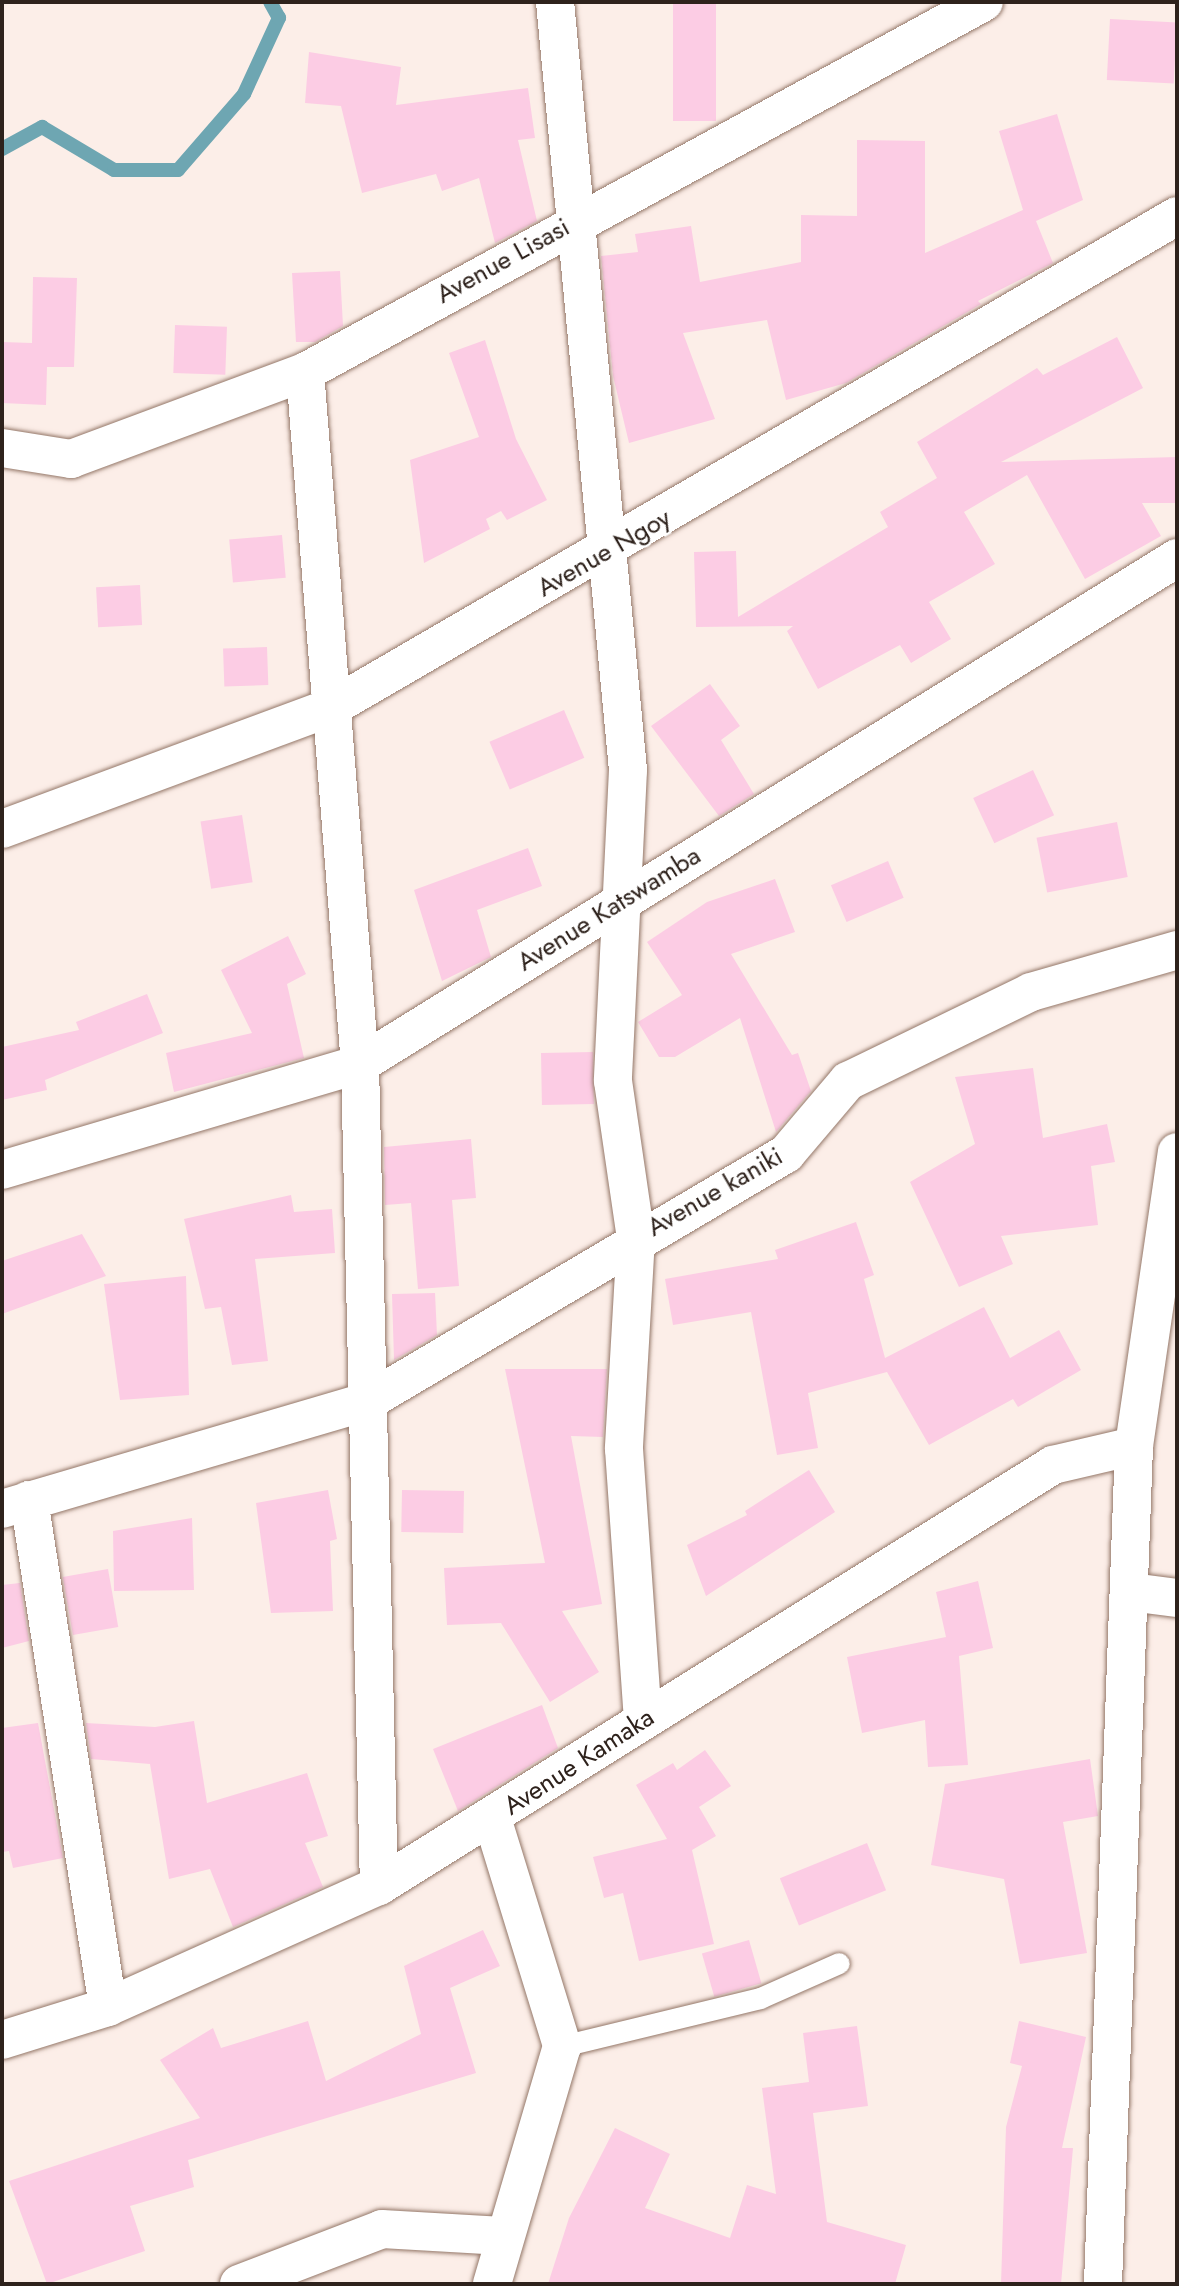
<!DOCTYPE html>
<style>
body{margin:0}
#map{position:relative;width:1179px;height:2286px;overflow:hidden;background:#fceee8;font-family:Jost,sans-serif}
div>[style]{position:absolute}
.stream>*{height:14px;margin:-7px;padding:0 7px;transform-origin:7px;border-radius:7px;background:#6ea6b2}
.building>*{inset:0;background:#fccce4;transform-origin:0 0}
.roads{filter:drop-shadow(0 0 2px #947768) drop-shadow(0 0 2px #947768)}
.lane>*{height:21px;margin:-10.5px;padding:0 10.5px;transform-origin:10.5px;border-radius:10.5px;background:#fff}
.street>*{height:38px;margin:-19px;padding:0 19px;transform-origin:19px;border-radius:19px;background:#fff}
span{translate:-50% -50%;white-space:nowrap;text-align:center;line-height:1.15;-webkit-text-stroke:5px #fff;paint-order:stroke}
.street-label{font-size:26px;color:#2e221c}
.frame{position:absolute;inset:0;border:4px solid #2e221c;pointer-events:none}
</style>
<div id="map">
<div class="stream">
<i style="left:2px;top:149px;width:46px;rotate:-28.8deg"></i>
<i style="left:42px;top:127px;width:84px;rotate:30.8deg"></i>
<i style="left:114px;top:170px;width:64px"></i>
<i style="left:178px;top:170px;width:101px;rotate:-49deg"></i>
<i style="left:244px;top:94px;width:84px;rotate:-65.3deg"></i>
<i style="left:279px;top:18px;width:18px;rotate:-119deg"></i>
</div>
<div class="building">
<i style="left:673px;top:2px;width:43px;height:119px"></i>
<i style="left:1110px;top:19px;width:67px;height:61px;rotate:3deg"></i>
<i style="clip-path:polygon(309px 52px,401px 67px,396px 105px,528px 88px,535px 138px,518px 140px,537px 221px,495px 243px,479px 178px,442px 191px,436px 174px,362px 193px,341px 106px,305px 103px)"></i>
<i style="clip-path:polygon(1057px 114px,1083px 200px,1036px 221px,1053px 263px,978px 301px,981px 304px,846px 383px,786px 400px,767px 320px,683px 333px,715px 419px,629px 443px,613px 376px,601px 256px,638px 252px,635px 234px,691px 226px,700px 282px,801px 262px,801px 215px,857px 216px,857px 140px,925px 141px,925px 253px,1023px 210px,999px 131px)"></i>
<i style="clip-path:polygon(340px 271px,343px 326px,315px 342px,296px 342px,292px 273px)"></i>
<i style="clip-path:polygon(33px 277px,77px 278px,74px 367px,47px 367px,46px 405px,2px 403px,2px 342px,32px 343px)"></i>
<i style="left:175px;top:325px;width:52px;height:48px;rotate:2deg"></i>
<i style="clip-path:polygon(1117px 337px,1143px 388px,1001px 462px,1177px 457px,1177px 503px,1142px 503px,1161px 536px,1085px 579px,1027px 475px,964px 512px,995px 564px,929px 602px,951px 639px,911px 663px,900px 645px,818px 689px,787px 631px,793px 626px,696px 627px,694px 552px,736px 551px,738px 617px,888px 527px,880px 512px,937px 478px,917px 442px,1037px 368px,1043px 375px)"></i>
<i style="clip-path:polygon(485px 340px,516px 439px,547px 500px,507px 520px,501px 511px,486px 519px,490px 529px,424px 563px,410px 460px,479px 437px,449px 353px)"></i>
<i style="left:282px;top:535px;width:43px;height:53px;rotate:85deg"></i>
<i style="left:140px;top:585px;width:40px;height:44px;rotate:87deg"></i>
<i style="left:267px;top:647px;width:38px;height:44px;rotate:88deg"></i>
<i style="clip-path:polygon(710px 684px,740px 726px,721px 740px,754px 794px,719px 816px,651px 726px)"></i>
<i style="left:564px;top:710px;width:52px;height:81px;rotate:67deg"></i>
<i style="left:1033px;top:770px;width:50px;height:66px;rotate:65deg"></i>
<i style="left:242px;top:815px;width:68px;height:42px;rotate:81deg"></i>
<i style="left:1117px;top:822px;width:56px;height:82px;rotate:79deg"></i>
<i style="clip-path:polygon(528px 848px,542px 886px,477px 910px,491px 957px,442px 981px,414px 890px)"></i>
<i style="left:888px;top:861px;width:40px;height:62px;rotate:67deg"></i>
<i style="clip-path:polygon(775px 879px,795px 932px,731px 954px,792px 1055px,798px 1053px,811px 1091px,776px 1132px,740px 1018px,675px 1057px,659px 1057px,638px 1022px,682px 995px,647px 942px,707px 902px)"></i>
<i style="clip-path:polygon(288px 936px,306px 974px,287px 984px,304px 1058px,174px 1092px,166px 1053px,252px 1033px,221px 970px)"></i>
<i style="clip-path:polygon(147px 994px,163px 1033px,45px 1080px,47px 1090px,2px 1100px,2px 1047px,79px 1030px,76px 1022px)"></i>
<i style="left:593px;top:1052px;width:52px;height:52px;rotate:89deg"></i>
<i style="clip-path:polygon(1033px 1068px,1043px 1138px,1107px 1124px,1115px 1162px,1091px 1166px,1098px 1225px,1001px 1236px,1013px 1264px,959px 1287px,910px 1182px,975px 1144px,955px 1077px)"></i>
<i style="clip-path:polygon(471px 1139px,476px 1198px,452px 1200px,459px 1286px,418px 1289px,411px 1203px,385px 1205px,384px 1147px)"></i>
<i style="clip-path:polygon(291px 1195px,294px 1212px,332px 1209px,335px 1253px,255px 1259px,268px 1361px,232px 1365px,221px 1307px,205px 1309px,184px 1219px)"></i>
<i style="clip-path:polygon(856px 1222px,874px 1275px,864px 1279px,885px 1358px,984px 1307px,1010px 1358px,1059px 1330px,1081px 1370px,1018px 1407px,1013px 1399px,929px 1445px,887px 1372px,808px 1393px,818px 1448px,777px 1455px,751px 1312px,673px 1325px,665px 1279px,778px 1259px,775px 1250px)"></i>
<i style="clip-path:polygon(82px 1234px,106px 1276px,2px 1314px,2px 1261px)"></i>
<i style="clip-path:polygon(186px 1276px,189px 1395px,120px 1400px,104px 1284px)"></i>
<i style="clip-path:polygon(435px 1293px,437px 1335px,394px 1360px,392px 1294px)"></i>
<i style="clip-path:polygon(505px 1369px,607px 1369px,603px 1437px,571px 1436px,602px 1604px,562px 1611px,599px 1672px,550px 1702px,501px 1623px,447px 1625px,444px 1568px,545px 1563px)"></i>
<i style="clip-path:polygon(809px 1470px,835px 1512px,706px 1596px,687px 1545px,747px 1515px,745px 1511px)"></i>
<i style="clip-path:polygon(328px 1490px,337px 1539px,330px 1541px,333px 1611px,271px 1613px,256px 1503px)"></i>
<i style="left:402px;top:1490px;width:62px;height:42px;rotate:1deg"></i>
<i style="clip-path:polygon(192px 1518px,194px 1590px,114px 1591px,113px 1531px)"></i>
<i style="left:108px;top:1569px;width:59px;height:46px;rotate:80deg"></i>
<i style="clip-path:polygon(978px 1581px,993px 1648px,959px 1656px,968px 1765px,928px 1767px,925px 1720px,862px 1733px,847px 1657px,946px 1637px,936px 1592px)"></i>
<i style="clip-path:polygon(20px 1583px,29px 1641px,2px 1648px,2px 1585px)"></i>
<i style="clip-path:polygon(542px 1705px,558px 1748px,458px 1811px,433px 1749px)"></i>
<i style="clip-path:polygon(194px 1721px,207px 1803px,307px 1773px,328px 1836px,305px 1843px,323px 1887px,233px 1927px,210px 1869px,169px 1879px,150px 1764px,91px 1759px,86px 1723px,155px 1727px)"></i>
<i style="clip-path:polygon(38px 1723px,63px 1858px,13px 1868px,9px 1851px,2px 1852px,2px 1728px)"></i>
<i style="clip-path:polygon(705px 1750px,731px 1786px,699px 1807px,716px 1836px,692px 1850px,714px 1944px,639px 1961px,623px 1893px,604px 1898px,593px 1857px,667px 1839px,636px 1785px,673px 1763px,677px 1770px)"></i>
<i style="clip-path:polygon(1090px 1759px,1098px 1816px,1063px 1822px,1087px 1953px,1020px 1964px,1004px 1879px,931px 1865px,945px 1784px)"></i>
<i style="left:867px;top:1843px;width:51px;height:94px;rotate:68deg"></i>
<i style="clip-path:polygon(483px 1930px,500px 1966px,450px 1988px,476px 2073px,188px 2160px,194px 2187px,130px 2206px,145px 2251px,47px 2284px,9px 2181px,200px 2118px,160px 2060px,213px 2028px,221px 2048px,308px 2021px,326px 2081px,421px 2034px,404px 1966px)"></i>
<i style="left:749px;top:1940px;width:45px;height:49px;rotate:74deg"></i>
<i style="clip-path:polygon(1019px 2021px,1086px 2037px,1062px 2148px,1073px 2148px,1061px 2284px,1001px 2284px,1006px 2127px,1022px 2066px,1010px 2063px)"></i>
<i style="clip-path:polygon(857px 2026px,868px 2106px,813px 2113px,827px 2222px,906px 2245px,895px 2284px,548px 2284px,569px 2218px,615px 2128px,670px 2154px,645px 2208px,730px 2238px,747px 2185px,776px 2194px,762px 2088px,809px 2082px,803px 2033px)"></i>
</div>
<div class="roads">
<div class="lane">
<i style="left:562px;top:2046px;width:204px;rotate:-13.6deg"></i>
<i style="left:760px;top:1998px;width:86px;rotate:-23.9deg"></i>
</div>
<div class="street">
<i style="left:555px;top:2px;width:771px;rotate:84.57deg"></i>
<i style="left:628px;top:770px;width:311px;rotate:92.8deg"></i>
<i style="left:613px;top:1081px;width:159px;rotate:81.7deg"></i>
<i style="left:636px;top:1238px;width:211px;rotate:93.3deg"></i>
<i style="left:624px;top:1449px;width:272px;rotate:86deg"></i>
<i style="left:305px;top:372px;width:694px;rotate:85.46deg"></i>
<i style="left:360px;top:1064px;width:822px;rotate:88.68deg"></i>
<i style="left:2px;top:448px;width:70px;rotate:9.1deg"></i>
<i style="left:71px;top:459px;width:250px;rotate:-20.4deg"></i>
<i style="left:305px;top:372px;width:773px;rotate:-28.59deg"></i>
<i style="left:2px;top:829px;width:352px;rotate:-20.3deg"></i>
<i style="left:332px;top:707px;width:977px;rotate:-30.16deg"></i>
<i style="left:2px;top:1170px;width:373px;rotate:-16.5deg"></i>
<i style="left:360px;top:1064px;width:961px;rotate:-31.77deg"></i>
<i style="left:29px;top:1500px;width:513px;rotate:81.14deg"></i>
<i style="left:2px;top:1509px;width:382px;rotate:-16.4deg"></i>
<i style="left:368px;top:1401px;width:486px;rotate:-30.6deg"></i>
<i style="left:786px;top:1154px;width:96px;rotate:-49.7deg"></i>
<i style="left:848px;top:1081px;width:203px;rotate:-25.9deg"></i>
<i style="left:1031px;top:992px;width:152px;rotate:-16deg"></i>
<i style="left:1131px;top:1592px;width:46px;rotate:7.4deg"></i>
<i style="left:492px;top:1818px;width:239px;rotate:72.9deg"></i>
<i style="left:562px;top:2046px;width:248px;rotate:106.4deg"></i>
<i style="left:2px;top:2040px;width:111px;rotate:-17.3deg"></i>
<i style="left:108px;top:2007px;width:297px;rotate:-24.1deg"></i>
<i style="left:379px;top:1886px;width:795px;rotate:-31.99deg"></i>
<i style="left:1053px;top:1465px;width:83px;rotate:-13.2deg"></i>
<i style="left:239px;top:2284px;width:153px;rotate:-21deg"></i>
<i style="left:382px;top:2229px;width:121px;rotate:3.3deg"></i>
<i style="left:1103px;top:2284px;width:839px;rotate:-87.88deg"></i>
<i style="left:1134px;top:1446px;width:297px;rotate:-81.7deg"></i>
</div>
</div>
<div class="street-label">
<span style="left:503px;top:261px;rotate:-29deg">Avenue Lisasi</span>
<span style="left:604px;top:553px;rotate:-30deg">Avenue Ngoy</span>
<span style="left:609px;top:909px;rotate:-32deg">Avenue Katswamba</span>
<span style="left:715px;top:1192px;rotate:-30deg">Avenue kaniki</span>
<span style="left:579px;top:1762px;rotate:-33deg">Avenue Kamaka</span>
</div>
<div class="frame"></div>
</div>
